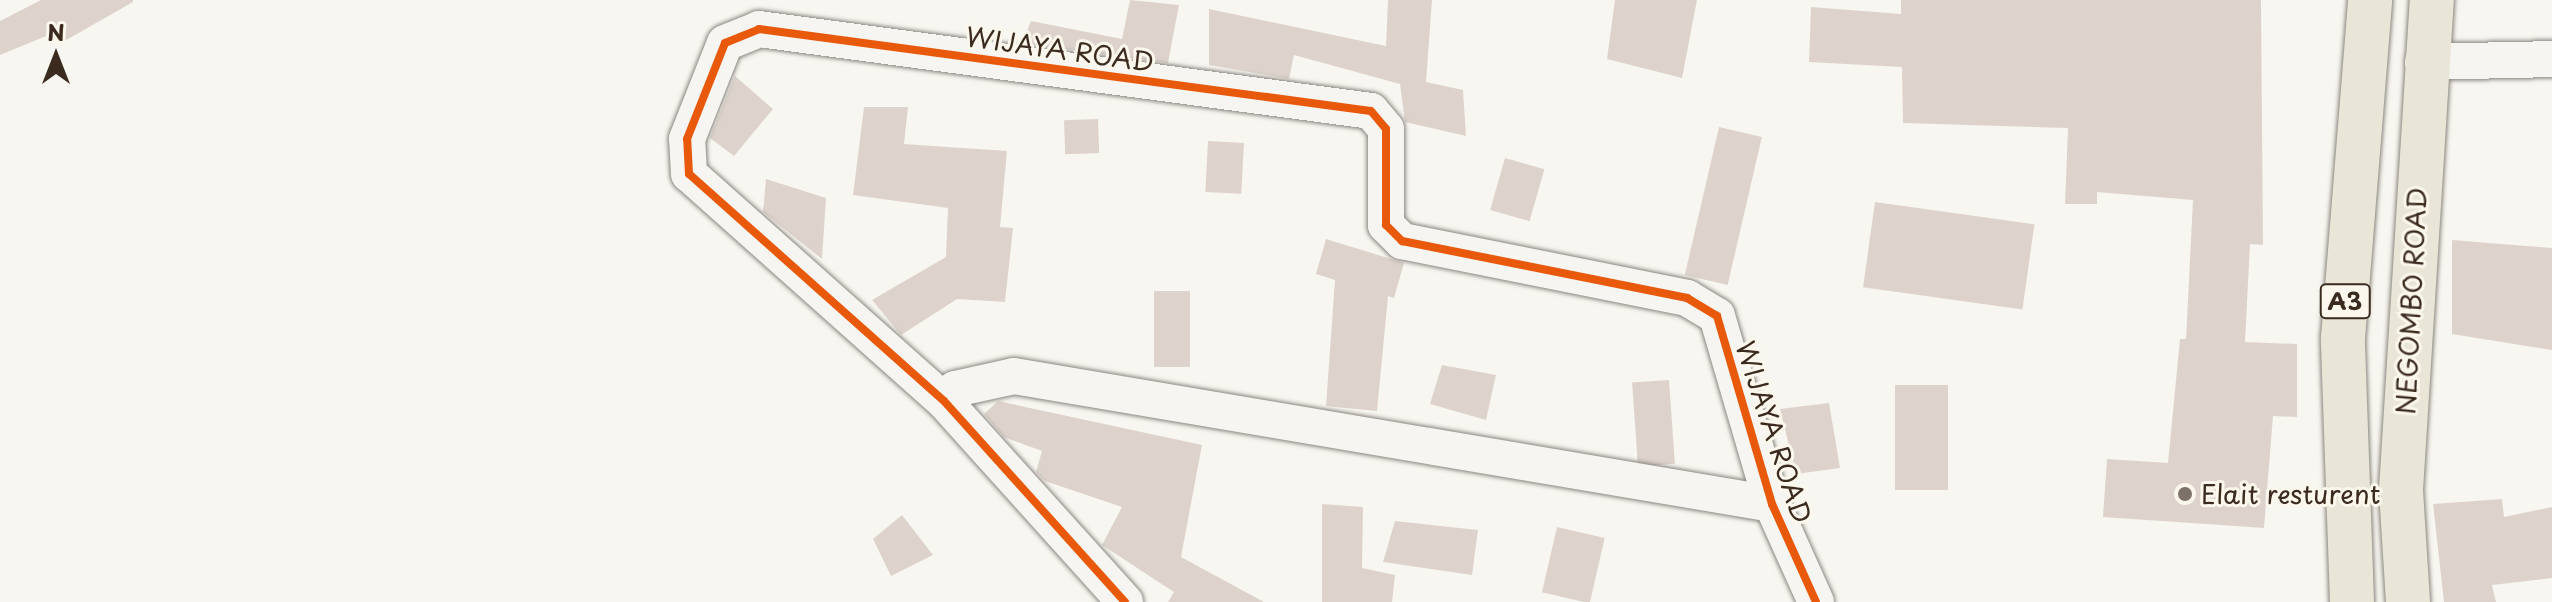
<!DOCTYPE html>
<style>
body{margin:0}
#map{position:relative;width:2552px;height:602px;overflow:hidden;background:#f8f6f0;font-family:"Playpen Sans",sans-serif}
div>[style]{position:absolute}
.building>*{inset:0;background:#ded3cc;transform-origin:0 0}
.roads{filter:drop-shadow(0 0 2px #8b8781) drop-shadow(0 0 2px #8b8781)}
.minor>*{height:36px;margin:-18px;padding:0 18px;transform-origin:18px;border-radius:18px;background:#f6f5f1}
.trunk>*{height:44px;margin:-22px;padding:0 22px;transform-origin:22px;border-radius:22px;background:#eae6d7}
.cycleway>*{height:8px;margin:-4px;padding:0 4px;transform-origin:4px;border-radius:4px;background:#e8590c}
.dots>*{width:22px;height:22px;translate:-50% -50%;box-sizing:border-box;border:4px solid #fbf7ec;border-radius:50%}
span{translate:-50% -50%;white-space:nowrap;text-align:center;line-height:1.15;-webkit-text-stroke:6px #fbf7ec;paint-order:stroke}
.shield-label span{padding:2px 6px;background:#fbf7ec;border:2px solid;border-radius:6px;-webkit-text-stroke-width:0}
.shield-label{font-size:24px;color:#3b2a1e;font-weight:700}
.street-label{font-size:26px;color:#3b2a1e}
.poi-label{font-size:26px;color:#3b2a1e}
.left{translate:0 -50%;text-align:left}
.north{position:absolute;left:16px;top:16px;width:80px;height:80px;-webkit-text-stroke:6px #fbf7ec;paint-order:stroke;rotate:0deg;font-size:22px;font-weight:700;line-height:32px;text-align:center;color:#3b2a1e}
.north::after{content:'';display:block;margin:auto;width:28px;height:36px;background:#3b2a1e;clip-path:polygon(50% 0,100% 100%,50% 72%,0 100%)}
</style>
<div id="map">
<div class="building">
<i style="clip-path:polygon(41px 0,133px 0,133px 2px,61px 43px,56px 32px,0 55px,0 21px)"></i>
<i style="clip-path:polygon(1130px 0,1179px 5px,1168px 63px,1022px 43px,1031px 21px,1122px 39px)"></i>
<i style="clip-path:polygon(1388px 0,1432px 0,1426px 82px,1463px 90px,1466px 136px,1405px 122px,1400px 84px,1294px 55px,1289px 79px,1209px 65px,1209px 9px,1386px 46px)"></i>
<i style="clip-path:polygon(1615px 0,1697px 0,1682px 78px,1607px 59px)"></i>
<i style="clip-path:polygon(1901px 0,2261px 0,2263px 245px,2250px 244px,2245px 342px,2297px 344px,2297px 417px,2273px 416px,2264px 528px,2103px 517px,2107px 459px,2168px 463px,2180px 339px,2186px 339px,2193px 200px,2097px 192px,2097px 204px,2065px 204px,2068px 128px,1903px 123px,1902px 67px,1809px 62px,1811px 7px,1901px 14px)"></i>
<i style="clip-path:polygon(735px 76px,773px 109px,734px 156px,710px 138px)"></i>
<i style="clip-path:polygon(864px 107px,908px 107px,904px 144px,1007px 151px,1000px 227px,1013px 228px,1005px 302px,957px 299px,901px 335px,872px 300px,946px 257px,948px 208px,853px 195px)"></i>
<i style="left:1098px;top:119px;width:34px;height:34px;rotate:88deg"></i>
<i style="left:1719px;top:127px;width:44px;height:152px;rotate:13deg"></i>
<i style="left:1208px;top:141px;width:36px;height:51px;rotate:3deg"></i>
<i style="left:1505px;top:158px;width:41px;height:54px;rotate:16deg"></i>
<i style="clip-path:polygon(766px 179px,826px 198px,822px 259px,763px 212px)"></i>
<i style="left:1875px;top:202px;width:161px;height:86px;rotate:8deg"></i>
<i style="clip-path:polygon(1326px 239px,1404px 263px,1394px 298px,1388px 296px,1377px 411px,1326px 406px,1335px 280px,1316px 274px)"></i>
<i style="clip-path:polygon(2452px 240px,2552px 248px,2552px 350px,2452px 334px)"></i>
<i style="left:1154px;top:291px;width:36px;height:76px"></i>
<i style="clip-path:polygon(1442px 365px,1496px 375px,1486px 420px,1430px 404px)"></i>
<i style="left:1669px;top:380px;width:84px;height:37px;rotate:86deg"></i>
<i style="left:1895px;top:385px;width:53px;height:105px"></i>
<i style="clip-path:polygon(998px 401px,1202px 445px,1181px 557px,1264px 602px,1168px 602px,1174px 592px,1102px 545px,1122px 507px,1045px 481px,1036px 472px,1042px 451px,1004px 437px,984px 414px)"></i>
<i style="clip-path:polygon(1829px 403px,1840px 468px,1796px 474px,1780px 409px)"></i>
<i style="clip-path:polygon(2502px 499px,2504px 517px,2552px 507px,2552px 578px,2492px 585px,2496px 602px,2444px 602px,2433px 504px)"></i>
<i style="clip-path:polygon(1322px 504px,1363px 507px,1362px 568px,1395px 575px,1392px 602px,1322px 602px)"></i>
<i style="clip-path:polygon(902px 515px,933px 555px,891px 576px,873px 539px)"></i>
<i style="clip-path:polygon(1395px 521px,1478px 530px,1472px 575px,1383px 562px)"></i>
<i style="left:1557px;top:527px;width:49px;height:67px;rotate:13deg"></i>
</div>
<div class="roads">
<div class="minor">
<i style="left:2423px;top:62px;width:129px;rotate:-1.3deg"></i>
<i style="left:944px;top:401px;width:16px;rotate:-47deg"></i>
<i style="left:955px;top:389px;width:60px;rotate:-12.4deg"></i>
<i style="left:1014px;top:376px;width:769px;rotate:9.58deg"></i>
<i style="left:1125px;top:602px;width:270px;rotate:-132deg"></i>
<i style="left:944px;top:401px;width:341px;rotate:-138.3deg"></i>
<i style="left:689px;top:174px;width:35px;rotate:-93deg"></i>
<i style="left:687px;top:139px;width:103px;rotate:-68.4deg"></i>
<i style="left:725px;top:43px;width:37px;rotate:-22deg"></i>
<i style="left:759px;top:29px;width:617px;rotate:7.63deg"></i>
<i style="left:1371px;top:111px;width:23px;rotate:50deg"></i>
<i style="left:1386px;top:129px;width:96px;rotate:90deg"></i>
<i style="left:1386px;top:225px;width:23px;rotate:45deg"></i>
<i style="left:1402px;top:241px;width:291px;rotate:11.3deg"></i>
<i style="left:1687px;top:298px;width:35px;rotate:31deg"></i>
<i style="left:1717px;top:316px;width:196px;rotate:73.7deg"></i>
<i style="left:1772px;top:504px;width:107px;rotate:65.8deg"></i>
</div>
<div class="trunk">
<i style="left:2352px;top:602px;width:264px;rotate:-92deg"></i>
<i style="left:2343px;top:338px;width:339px;rotate:-85.4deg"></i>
<i style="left:2408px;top:602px;width:112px;rotate:-93.6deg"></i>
<i style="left:2401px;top:490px;width:491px;rotate:-86.4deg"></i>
</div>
</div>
<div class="cycleway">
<i style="left:1125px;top:602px;width:270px;rotate:-132deg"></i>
<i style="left:944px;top:401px;width:341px;rotate:-138.3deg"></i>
<i style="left:689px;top:174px;width:35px;rotate:-93deg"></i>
<i style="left:687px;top:139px;width:103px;rotate:-68.4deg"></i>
<i style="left:725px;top:43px;width:37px;rotate:-22deg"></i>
<i style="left:759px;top:29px;width:617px;rotate:7.63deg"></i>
<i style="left:1371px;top:111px;width:23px;rotate:50deg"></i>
<i style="left:1386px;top:129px;width:96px;rotate:90deg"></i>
<i style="left:1386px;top:225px;width:23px;rotate:45deg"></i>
<i style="left:1402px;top:241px;width:291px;rotate:11.3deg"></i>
<i style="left:1687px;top:298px;width:35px;rotate:31deg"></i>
<i style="left:1717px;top:316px;width:196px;rotate:73.7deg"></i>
<i style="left:1772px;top:504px;width:107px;rotate:65.8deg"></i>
</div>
<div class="dots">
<i style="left:2185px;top:494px;background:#7d7168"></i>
</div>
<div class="shield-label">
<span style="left:2345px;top:301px">A3</span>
</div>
<div class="street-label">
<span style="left:1060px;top:49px;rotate:8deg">WIJAYA ROAD</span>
<span style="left:2411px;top:301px;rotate:-87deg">NEGOMBO ROAD</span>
<span style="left:1774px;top:432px;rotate:72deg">WIJAYA ROAD</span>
</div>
<div class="poi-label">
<span class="left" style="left:2201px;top:494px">Elait resturent</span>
</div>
<div class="north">N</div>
</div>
